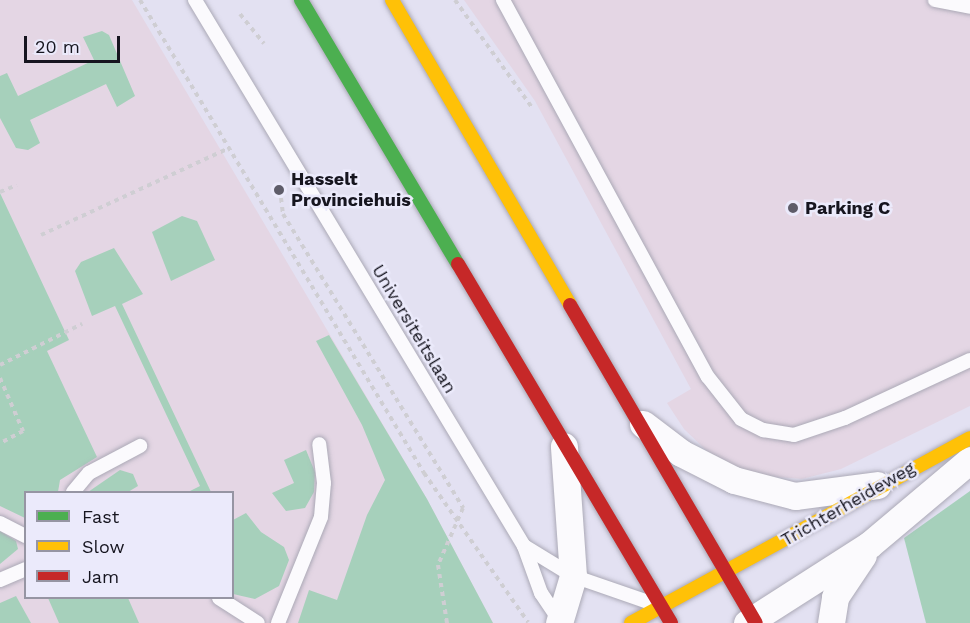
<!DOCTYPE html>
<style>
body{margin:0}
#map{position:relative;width:970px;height:623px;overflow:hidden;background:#e3e1f2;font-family:"Work Sans",sans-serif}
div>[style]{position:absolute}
.commercial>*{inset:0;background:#e4d6e4}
.green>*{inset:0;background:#a6d0bb}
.path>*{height:4px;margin-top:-2px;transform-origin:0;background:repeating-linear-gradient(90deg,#cfced3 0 4.5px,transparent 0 9px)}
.roads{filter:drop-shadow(0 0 2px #aba9b6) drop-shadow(0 0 2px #aba9b6)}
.lane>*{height:14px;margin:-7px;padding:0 7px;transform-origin:7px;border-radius:7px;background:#fbfafd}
.street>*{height:27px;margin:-13.5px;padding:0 13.5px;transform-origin:13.5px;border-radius:13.5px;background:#fbfafd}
.fast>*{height:14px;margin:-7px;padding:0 7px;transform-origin:7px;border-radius:7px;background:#4caf50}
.slow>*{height:14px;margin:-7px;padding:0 7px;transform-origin:7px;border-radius:7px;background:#ffc107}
.jam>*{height:14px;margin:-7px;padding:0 7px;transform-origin:7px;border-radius:7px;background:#c62828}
.dots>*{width:16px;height:16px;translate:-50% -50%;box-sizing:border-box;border:3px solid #ebeafb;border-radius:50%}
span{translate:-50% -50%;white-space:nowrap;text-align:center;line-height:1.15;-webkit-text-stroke:5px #ebeafb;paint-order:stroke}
.poi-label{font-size:18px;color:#16151f;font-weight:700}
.left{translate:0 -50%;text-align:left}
.street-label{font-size:18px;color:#16151f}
.legend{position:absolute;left:24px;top:491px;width:210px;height:108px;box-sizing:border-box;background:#ebeafb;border:2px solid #9695a3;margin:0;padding:8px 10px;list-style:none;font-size:18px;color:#16151f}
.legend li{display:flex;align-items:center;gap:12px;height:30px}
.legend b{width:30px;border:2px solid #9695a3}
.scale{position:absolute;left:24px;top:36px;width:96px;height:27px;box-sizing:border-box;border:3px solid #16151f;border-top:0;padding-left:8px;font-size:18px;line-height:21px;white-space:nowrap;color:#16151f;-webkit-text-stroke:4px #ebeafb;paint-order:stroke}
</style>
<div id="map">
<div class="commercial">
<i style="clip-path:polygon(evenodd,0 0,132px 0,427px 499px,493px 623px,0 623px,0 0,26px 492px,232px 492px,232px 598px,26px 598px,26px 492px)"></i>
<i style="clip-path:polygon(464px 0,970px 0,970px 406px,841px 469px,802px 479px,754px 475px,709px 453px,684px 429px,667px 403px,691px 389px,535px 101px)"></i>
</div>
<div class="green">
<i style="clip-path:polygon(102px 31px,109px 35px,135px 96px,117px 107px,106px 84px,30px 120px,40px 143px,28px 150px,16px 148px,0 118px,0 76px,7px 73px,18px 96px,94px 60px,83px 37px)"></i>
<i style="clip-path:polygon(0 193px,69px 340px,47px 351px,97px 457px,60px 480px,58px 492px,26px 492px,25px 518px,0 506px)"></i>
<i style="clip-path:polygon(182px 216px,197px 221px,215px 260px,171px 281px,152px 232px)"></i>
<i style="clip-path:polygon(114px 248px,143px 294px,122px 304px,211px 492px,188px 492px,200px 486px,115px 306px,92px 316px,75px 271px,81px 262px)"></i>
<i style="clip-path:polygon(329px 335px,427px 499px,493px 623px,298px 623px,309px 590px,337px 600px,367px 515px,385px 480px,362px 425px,316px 341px)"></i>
<i style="clip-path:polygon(306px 450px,315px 472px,314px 492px,305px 508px,286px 511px,272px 493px,294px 483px,284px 460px)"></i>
<i style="clip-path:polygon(120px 470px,133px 474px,138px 486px,128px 492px,88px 492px)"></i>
<i style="clip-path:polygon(970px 491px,970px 623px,926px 623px,904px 538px)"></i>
<i style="clip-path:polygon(246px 513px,261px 532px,284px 547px,289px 560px,279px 586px,255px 599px,233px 594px,233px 520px)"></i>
<i style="clip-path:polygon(0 531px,16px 541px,18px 549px,0 564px)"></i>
<i style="clip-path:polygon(16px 596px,31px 623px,0 623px,0 603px)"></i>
<i style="clip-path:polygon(48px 598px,128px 598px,139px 623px,59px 623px)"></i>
</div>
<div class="path">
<i style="left:140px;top:0;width:552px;rotate:59.02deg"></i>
<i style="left:424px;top:473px;width:182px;rotate:55.1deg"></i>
<i style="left:455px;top:0;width:134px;rotate:54.4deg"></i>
<i style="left:240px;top:14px;width:38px;rotate:51deg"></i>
<i style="left:0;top:192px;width:18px;rotate:-22deg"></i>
<i style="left:281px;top:198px;width:16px;rotate:83deg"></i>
<i style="left:283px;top:214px;width:345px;rotate:58.5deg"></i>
<i style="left:463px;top:508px;width:62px;rotate:113.7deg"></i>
<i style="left:438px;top:565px;width:59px;rotate:81.2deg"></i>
<i style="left:41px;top:235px;width:207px;rotate:-24.8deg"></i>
<i style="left:0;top:365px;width:92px;rotate:-26.6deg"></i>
<i style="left:0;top:378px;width:58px;rotate:66.5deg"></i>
<i style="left:23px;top:431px;width:26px;rotate:152deg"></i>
</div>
<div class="roads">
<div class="lane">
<i style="left:195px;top:0;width:637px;rotate:58.93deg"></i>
<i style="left:524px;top:546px;width:57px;rotate:31.5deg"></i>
<i style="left:573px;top:576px;width:86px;rotate:19.1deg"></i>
<i style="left:503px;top:0;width:429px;rotate:61.5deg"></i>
<i style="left:708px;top:377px;width:53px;rotate:51.8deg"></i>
<i style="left:741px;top:419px;width:25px;rotate:27deg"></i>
<i style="left:763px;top:430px;width:31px;rotate:9deg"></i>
<i style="left:794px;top:435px;width:54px;rotate:-18.4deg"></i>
<i style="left:845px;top:418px;width:138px;rotate:-24.9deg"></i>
<i style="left:935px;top:0;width:36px;rotate:11deg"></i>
<i style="left:73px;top:492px;width:25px;rotate:-50deg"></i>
<i style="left:89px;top:473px;width:58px;rotate:-27.9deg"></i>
<i style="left:0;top:523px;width:29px;rotate:27deg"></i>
<i style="left:524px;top:546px;width:50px;rotate:70.1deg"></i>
<i style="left:541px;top:593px;width:32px;rotate:56deg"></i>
<i style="left:0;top:580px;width:28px;rotate:-23deg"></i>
<i style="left:219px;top:598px;width:46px;rotate:32.7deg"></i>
<i style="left:278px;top:623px;width:114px;rotate:-67.9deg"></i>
<i style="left:321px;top:517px;width:34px;rotate:-85deg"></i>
<i style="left:324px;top:483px;width:39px;rotate:-97deg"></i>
</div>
<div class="street">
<i style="left:643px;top:424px;width:48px;rotate:37.3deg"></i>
<i style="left:681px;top:453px;width:59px;rotate:27deg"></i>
<i style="left:734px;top:480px;width:63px;rotate:14.7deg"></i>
<i style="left:795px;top:496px;width:83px;rotate:-7.6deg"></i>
<i style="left:559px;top:623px;width:49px;rotate:-73.4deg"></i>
<i style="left:573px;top:576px;width:130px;rotate:-94deg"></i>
<i style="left:747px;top:623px;width:145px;rotate:-32.6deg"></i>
<i style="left:869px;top:545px;width:132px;rotate:-40.1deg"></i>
<i style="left:831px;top:623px;width:26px;rotate:-81deg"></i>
<i style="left:835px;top:597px;width:50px;rotate:-56.3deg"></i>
</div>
<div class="fast">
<i style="left:301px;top:0;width:307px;rotate:59.3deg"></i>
</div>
<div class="slow">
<i style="left:392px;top:0;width:353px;rotate:59.7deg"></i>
<i style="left:631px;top:623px;width:386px;rotate:-28.6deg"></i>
</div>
<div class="jam">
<i style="left:458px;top:264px;width:417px;rotate:59.3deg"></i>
<i style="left:570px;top:305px;width:368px;rotate:59.7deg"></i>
</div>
</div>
<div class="dots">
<i style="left:279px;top:190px;background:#5e5c69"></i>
<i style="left:793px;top:208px;background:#5e5c69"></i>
</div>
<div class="poi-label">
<span class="left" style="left:291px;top:190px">Hasselt<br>Provinciehuis</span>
<span class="left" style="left:805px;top:208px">Parking C</span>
</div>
<div class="street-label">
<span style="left:414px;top:329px;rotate:59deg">Universiteitslaan</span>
<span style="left:848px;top:504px;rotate:-30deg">Trichterheideweg</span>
</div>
<ul class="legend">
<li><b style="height:8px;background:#4caf50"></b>Fast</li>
<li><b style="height:8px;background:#ffc107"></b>Slow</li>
<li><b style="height:8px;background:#c62828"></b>Jam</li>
</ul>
<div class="scale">20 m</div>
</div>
